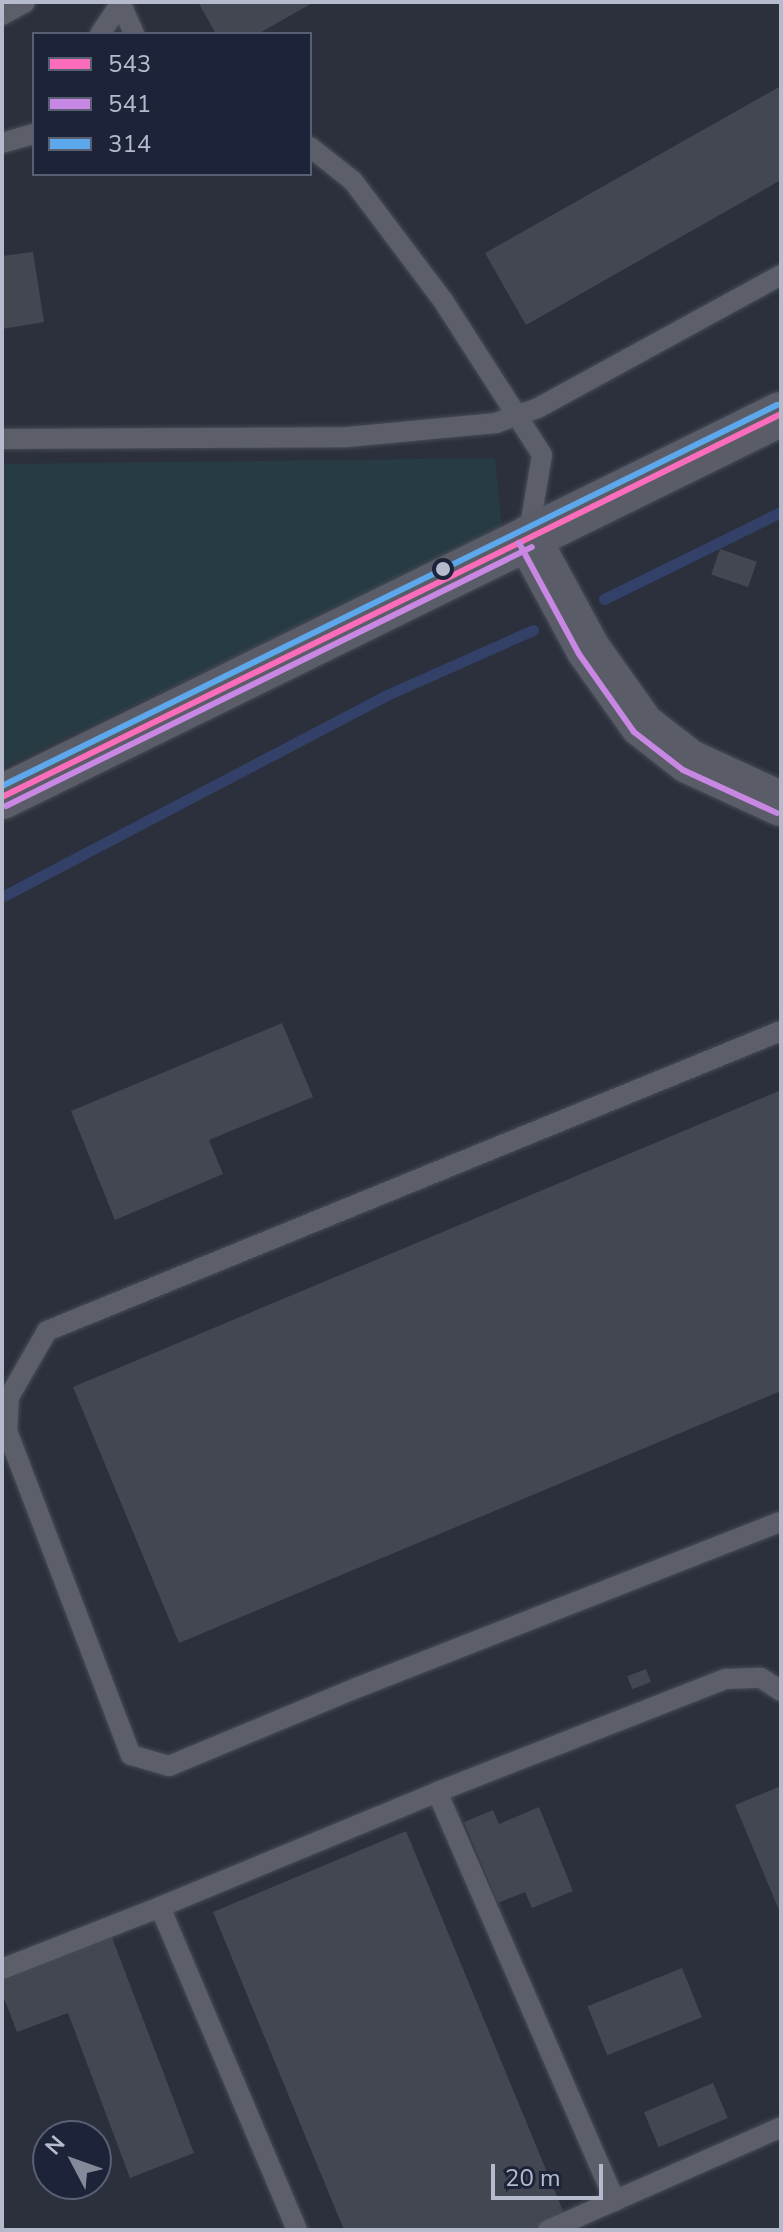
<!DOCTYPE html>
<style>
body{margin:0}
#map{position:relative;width:783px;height:2232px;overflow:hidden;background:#2b303c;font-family:"Nunito Sans",sans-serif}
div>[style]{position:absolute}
.green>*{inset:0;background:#273b44}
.stream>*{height:11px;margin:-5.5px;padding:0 5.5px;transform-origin:5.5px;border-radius:5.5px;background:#334067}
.building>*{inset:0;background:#434752;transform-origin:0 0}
.roads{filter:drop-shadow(0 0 2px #484b55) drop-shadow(0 0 2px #484b55)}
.lane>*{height:20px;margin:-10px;padding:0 10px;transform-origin:10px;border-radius:10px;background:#5c5f69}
.secondary>*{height:44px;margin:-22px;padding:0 22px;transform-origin:22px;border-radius:22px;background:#5a5d68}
.bus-1>*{height:6px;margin:-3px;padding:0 3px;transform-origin:3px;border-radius:3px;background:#fb6dba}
.bus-2>*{height:6px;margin:-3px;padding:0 3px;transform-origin:3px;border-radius:3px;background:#c787e3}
.bus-3>*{height:6px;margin:-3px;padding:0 3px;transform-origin:3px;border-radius:3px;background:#5da7ec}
.dots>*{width:22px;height:22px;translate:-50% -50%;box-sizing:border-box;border:4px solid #1d2439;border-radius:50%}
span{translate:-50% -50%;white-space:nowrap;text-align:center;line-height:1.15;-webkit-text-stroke:6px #1d2439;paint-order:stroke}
.frame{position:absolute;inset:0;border:4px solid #b5bbcd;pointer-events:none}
.legend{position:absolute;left:32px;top:32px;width:280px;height:144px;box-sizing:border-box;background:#1d2439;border:2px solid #5a6074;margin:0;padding:10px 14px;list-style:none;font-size:24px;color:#b5bbcd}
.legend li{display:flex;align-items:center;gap:16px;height:40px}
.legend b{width:40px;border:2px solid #5a6074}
.north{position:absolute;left:32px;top:2120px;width:80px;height:80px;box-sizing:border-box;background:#1d2439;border:2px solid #5a6074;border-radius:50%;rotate:311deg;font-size:22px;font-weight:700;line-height:32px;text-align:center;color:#b5bbcd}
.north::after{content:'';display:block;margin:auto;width:28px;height:36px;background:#858a9a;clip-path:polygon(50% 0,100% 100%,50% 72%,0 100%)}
.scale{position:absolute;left:491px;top:2164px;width:112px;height:36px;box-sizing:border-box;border:4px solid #b5bbcd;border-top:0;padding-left:10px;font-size:24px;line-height:28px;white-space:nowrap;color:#b5bbcd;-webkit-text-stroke:6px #1d2439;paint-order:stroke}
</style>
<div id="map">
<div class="green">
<i style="clip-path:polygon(495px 458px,502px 531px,2px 768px,2px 464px)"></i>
</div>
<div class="stream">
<i style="left:604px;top:599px;width:197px;rotate:-26.2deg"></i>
<i style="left:2px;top:897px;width:435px;rotate:-27.7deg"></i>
<i style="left:387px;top:695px;width:160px;rotate:-24deg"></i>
</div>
<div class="building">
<i style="clip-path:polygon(198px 2px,314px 2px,258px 34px,216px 34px)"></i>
<i style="clip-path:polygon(781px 86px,781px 180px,526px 325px,485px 253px)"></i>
<i style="clip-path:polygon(33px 252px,44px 322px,2px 329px,2px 256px)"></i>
<i style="left:720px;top:549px;width:39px;height:27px;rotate:19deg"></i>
<i style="clip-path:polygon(282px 1023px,313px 1097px,209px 1140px,223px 1174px,115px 1220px,71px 1111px)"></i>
<i style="clip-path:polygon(781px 1090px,781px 1391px,179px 1643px,73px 1387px)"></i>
<i style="left:646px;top:1669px;width:14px;height:20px;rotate:69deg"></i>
<i style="clip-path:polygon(781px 1786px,781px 1915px,735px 1805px)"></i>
<i style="clip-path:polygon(539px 1807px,573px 1891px,532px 1908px,525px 1892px,498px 1903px,464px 1822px,493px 1810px,499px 1824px)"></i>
<i style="clip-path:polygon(406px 1831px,566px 2218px,537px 2230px,344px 2230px,213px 1912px)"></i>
<i style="clip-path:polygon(111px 1935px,194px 2153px,130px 2178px,68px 2013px,17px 2032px,2px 1993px,2px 1977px)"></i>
<i style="left:682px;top:1968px;width:53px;height:102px;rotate:68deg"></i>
<i style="left:713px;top:2083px;width:38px;height:75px;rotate:67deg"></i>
</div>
<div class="roads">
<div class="lane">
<i style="left:120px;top:2px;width:35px;rotate:66deg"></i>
<i style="left:2px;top:15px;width:26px;rotate:-29deg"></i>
<i style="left:100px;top:34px;width:37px;rotate:-56deg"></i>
<i style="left:2px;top:143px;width:33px;rotate:-16deg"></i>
<i style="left:310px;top:147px;width:55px;rotate:38.3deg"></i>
<i style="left:353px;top:181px;width:148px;rotate:53deg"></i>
<i style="left:442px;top:299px;width:185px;rotate:57.3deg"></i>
<i style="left:542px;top:455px;width:84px;rotate:99.6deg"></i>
<i style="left:2px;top:439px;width:346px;rotate:-0.3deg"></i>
<i style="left:348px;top:437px;width:149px;rotate:-5.4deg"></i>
<i style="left:496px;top:423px;width:45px;rotate:-19.7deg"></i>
<i style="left:538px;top:408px;width:277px;rotate:-28.7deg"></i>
<i style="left:781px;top:1031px;width:793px;rotate:157.77deg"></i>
<i style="left:47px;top:1331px;width:76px;rotate:119.9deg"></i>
<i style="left:9px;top:1397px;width:34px;rotate:93deg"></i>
<i style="left:7px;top:1431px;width:347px;rotate:69.1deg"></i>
<i style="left:131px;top:1755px;width:40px;rotate:16deg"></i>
<i style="left:169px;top:1766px;width:206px;rotate:-22.6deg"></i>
<i style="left:359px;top:1687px;width:453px;rotate:-21.4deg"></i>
<i style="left:160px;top:1907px;width:300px;rotate:-22.5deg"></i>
<i style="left:2px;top:1969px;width:170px;rotate:-21.4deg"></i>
<i style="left:160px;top:1907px;width:351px;rotate:67deg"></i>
<i style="left:615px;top:2201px;width:446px;rotate:-113.5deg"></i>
<i style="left:437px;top:1792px;width:310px;rotate:-21.4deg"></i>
<i style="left:726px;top:1679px;width:35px;rotate:-2deg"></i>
<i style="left:761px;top:1678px;width:24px;rotate:33deg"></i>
<i style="left:548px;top:2230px;width:255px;rotate:-23.8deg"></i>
</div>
<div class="secondary">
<i style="left:528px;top:538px;width:126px;rotate:61.6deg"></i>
<i style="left:588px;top:649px;width:93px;rotate:54.6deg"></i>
<i style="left:642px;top:725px;width:58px;rotate:38deg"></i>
<i style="left:688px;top:761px;width:102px;rotate:24.8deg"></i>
<i style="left:2px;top:797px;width:868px;rotate:-26.18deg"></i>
</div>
</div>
<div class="bus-1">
<i style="left:2px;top:797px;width:868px;rotate:-26.18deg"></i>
</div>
<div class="bus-2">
<i style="left:519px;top:543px;width:126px;rotate:61.6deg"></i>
<i style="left:579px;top:654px;width:95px;rotate:54.8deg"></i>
<i style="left:634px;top:732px;width:62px;rotate:37.8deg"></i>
<i style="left:683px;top:770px;width:103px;rotate:24.6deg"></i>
<i style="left:6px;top:806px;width:586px;rotate:-26.22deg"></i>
</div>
<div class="bus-3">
<i style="left:2px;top:786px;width:864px;rotate:-26.18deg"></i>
</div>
<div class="dots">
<i style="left:443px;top:569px;background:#b5bbcd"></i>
</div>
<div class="frame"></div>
<ul class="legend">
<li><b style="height:10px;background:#fb6dba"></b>543</li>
<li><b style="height:10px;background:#c787e3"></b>541</li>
<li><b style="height:10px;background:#5da7ec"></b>314</li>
</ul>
<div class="north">N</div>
<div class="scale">20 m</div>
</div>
